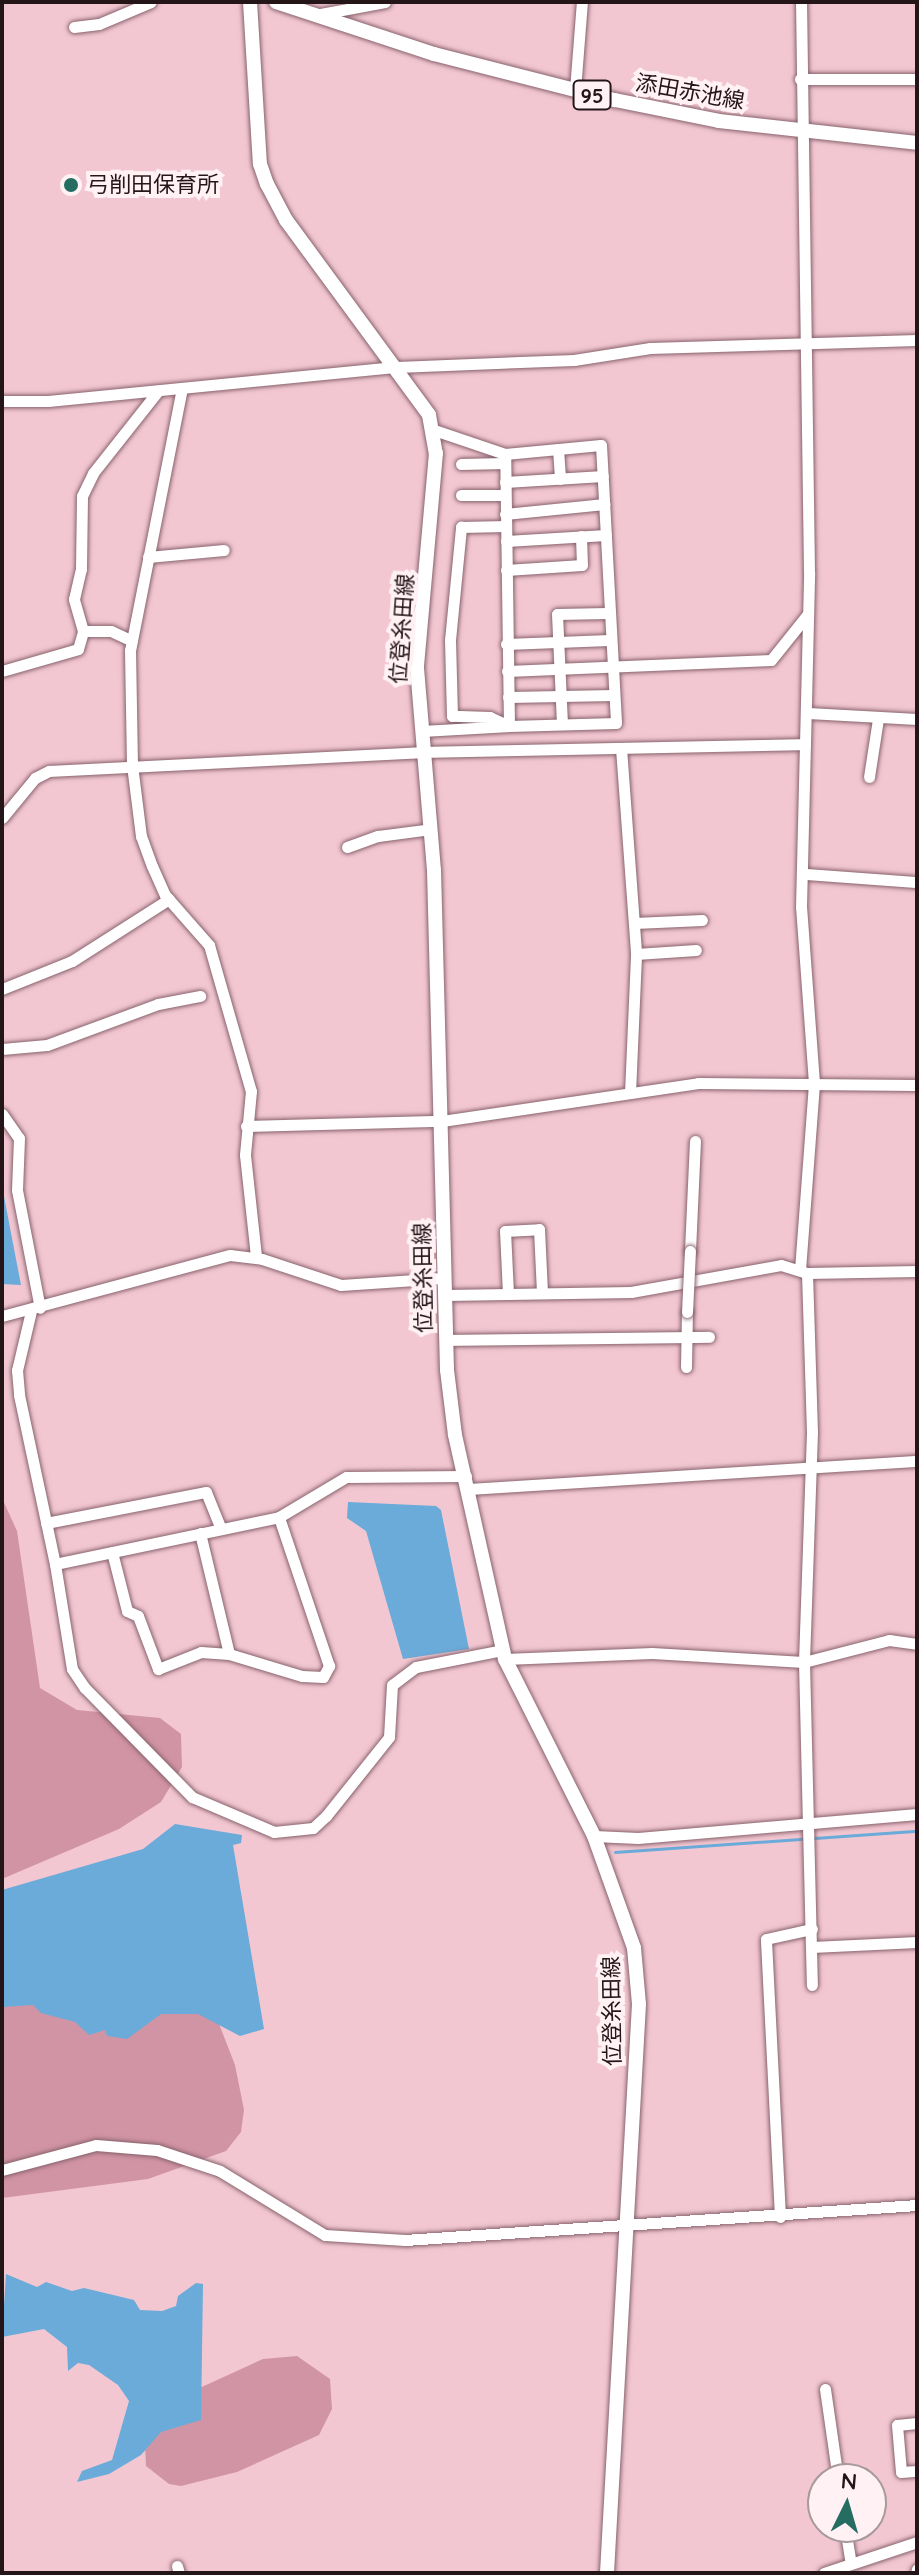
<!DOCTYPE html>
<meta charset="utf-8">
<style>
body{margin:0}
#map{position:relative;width:919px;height:2575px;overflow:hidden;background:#f2c7d2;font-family:Quicksand,"Noto Sans JP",sans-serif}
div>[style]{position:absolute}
.green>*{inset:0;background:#d194a5}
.water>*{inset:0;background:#6aabd9}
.stream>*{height:3px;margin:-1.5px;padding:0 1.5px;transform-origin:1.5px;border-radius:1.5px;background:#6aabd9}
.roads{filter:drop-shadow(0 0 2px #88636d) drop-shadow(0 0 2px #88636d)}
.minor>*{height:11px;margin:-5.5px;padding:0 5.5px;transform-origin:5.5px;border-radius:5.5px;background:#fff}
.major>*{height:14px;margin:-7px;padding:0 7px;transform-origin:7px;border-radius:7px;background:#fff}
.bridges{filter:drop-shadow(0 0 2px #88636d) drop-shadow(0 0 2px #88636d)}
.minor-bridge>*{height:11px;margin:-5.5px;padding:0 5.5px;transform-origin:5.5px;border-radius:5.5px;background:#fff}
.dots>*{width:22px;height:22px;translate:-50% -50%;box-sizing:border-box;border:4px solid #fff1f4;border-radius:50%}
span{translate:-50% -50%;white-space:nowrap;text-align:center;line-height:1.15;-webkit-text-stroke:8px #fff1f4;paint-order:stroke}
.shield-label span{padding:2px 6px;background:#fff1f4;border:2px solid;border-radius:6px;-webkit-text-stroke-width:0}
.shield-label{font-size:20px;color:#241519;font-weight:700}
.street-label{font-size:22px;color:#241519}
.poi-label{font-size:22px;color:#241519}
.left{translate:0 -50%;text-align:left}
.frame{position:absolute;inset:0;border:4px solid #241519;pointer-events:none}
.north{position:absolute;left:807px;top:2463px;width:80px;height:80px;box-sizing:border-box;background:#fff1f4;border:2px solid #a7999c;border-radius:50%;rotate:5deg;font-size:22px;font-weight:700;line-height:32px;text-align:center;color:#241519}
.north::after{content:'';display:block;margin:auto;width:28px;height:36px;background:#256c61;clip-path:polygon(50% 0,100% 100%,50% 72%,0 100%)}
</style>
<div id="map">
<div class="green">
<i style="clip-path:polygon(2px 1498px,17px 1531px,40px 1688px,77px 1710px,160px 1718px,181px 1734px,182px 1767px,161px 1802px,119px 1829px,2px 1879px)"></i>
<i style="clip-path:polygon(2px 1985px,216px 2016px,235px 2065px,244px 2110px,241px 2132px,226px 2151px,148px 2179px,2px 2198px)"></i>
<i style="clip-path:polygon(297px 2356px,330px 2379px,332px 2409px,319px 2435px,237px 2472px,181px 2486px,169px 2484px,146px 2466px,145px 2445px,171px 2401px,263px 2359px)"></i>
</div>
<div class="water">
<i style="clip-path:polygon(2px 1154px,2px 1186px,21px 1285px,2px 1284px)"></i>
<i style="clip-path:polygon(348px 1502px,436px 1506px,441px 1510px,469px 1649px,403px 1659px,366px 1531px,347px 1518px)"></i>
<i style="clip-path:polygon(175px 1824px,242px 1835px,241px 1843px,233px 1845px,264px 2029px,240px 2036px,198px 2014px,161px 2014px,127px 2039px,107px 2036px,105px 2030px,89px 2035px,75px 2022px,41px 2013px,33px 2005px,2px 2007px,2px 1890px,143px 1849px)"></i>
<i style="clip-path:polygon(6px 2274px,37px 2287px,46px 2282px,72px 2291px,84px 2288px,134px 2300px,140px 2310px,162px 2311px,176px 2306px,178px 2296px,196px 2283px,203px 2284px,201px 2420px,161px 2432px,141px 2455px,109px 2474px,77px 2482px,82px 2471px,112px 2460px,129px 2401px,118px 2385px,89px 2365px,78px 2363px,68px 2371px,67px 2347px,44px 2329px,2px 2337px)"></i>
</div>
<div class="stream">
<i style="left:615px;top:1852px;width:303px;rotate:-4deg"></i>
</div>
<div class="roads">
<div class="minor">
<i style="left:315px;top:15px;width:71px;rotate:-10.5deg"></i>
<i style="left:74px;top:27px;width:25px;rotate:-7deg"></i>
<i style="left:99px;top:24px;width:56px;rotate:-22.9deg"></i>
<i style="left:800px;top:79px;width:117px"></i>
<i style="left:575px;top:90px;width:88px;rotate:-85.5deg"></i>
<i style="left:182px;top:388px;width:267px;rotate:101.2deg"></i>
<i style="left:130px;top:650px;width:115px;rotate:89deg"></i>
<i style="left:132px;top:765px;width:72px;rotate:82.8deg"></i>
<i style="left:141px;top:836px;width:32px;rotate:70deg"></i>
<i style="left:152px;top:866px;width:32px;rotate:66deg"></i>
<i style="left:165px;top:895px;width:67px;rotate:48.7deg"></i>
<i style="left:209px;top:945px;width:152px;rotate:74deg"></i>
<i style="left:251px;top:1091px;width:64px;rotate:95.4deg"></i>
<i style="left:245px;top:1155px;width:103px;rotate:83.8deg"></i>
<i style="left:2px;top:401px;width:46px"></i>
<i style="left:48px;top:401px;width:351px;rotate:-5.6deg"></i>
<i style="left:397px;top:367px;width:177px;rotate:-2.3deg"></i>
<i style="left:574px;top:360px;width:77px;rotate:-9deg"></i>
<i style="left:650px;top:348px;width:267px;rotate:-1.7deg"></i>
<i style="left:558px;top:449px;width:30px;rotate:86deg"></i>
<i style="left:505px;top:454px;width:96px;rotate:-5.4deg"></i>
<i style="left:601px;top:445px;width:278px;rotate:86.9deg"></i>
<i style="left:616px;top:723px;width:107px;rotate:178.4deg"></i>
<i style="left:509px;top:726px;width:21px;rotate:-155deg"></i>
<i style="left:490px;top:717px;width:38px;rotate:-178deg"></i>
<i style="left:452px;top:716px;width:76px;rotate:-91.5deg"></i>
<i style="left:450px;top:640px;width:114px;rotate:-84.4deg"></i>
<i style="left:461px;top:527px;width:45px;rotate:-1.3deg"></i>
<i style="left:461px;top:464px;width:44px;rotate:-1.3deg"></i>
<i style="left:505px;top:482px;width:98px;rotate:-3.5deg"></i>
<i style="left:461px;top:495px;width:44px"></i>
<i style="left:505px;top:514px;width:100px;rotate:-5.7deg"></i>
<i style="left:506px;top:541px;width:100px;rotate:-3.4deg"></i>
<i style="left:148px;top:557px;width:76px;rotate:-5.3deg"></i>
<i style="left:506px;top:570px;width:76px;rotate:-3.8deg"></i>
<i style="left:582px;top:565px;width:29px;rotate:-92deg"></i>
<i style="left:83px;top:631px;width:28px"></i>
<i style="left:111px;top:631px;width:23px;rotate:25deg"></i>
<i style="left:506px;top:644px;width:103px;rotate:-2.2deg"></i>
<i style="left:2px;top:671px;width:79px;rotate:-16.1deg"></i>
<i style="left:78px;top:649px;width:19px;rotate:-74deg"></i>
<i style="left:83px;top:631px;width:33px;rotate:-106deg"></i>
<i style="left:74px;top:599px;width:31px;rotate:-77deg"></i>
<i style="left:81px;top:569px;width:73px;rotate:-89.2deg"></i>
<i style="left:82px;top:496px;width:25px;rotate:-64deg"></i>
<i style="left:93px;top:473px;width:105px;rotate:-51.6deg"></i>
<i style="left:507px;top:671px;width:264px;rotate:-2.4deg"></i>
<i style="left:771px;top:660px;width:58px;rotate:-51.3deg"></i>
<i style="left:508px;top:697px;width:106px;rotate:-1.1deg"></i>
<i style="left:808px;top:713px;width:109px;rotate:3.2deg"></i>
<i style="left:562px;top:724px;width:110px;rotate:-92.6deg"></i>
<i style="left:557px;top:614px;width:50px;rotate:-1.1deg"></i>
<i style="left:423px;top:731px;width:86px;rotate:-3.3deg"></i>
<i style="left:509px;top:726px;width:272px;rotate:-90.8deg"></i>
<i style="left:505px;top:454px;width:78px;rotate:-161.3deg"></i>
<i style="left:621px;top:748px;width:207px;rotate:85.8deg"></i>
<i style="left:869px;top:777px;width:59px;rotate:-81.2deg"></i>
<i style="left:2px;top:818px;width:52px;rotate:-50.5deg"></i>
<i style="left:35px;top:778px;width:16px;rotate:-27deg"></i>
<i style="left:49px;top:771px;width:376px;rotate:-2.9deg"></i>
<i style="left:425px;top:752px;width:380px;rotate:-1.2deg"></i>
<i style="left:347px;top:847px;width:33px;rotate:-20deg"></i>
<i style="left:378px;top:836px;width:53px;rotate:-7.5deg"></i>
<i style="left:805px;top:874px;width:112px;rotate:4.1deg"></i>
<i style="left:634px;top:923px;width:68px;rotate:-2.5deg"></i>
<i style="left:2px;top:989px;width:75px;rotate:-21.8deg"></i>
<i style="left:72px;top:961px;width:115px;rotate:-32.6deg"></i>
<i style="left:2px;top:1049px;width:45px;rotate:-5.1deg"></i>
<i style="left:47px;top:1045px;width:118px;rotate:-20.3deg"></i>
<i style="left:158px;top:1004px;width:43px;rotate:-10.8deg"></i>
<i style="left:630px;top:1093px;width:139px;rotate:-87.5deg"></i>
<i style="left:636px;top:954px;width:60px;rotate:-3.8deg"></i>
<i style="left:2px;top:1114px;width:29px;rotate:55deg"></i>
<i style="left:19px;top:1138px;width:52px;rotate:92.2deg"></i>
<i style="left:17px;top:1190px;width:120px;rotate:79deg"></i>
<i style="left:246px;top:1126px;width:196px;rotate:-1.5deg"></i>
<i style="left:442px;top:1121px;width:259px;rotate:-8.4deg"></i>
<i style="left:698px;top:1083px;width:219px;rotate:0.5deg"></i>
<i style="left:690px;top:1251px;width:110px;rotate:-87.4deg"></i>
<i style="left:800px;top:1270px;width:188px;rotate:-85.7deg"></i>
<i style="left:814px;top:1083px;width:176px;rotate:-94.2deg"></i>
<i style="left:801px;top:907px;width:335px;rotate:-88.6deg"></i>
<i style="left:809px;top:572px;width:570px;rotate:-90.8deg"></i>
<i style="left:807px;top:1273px;width:159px;rotate:88.2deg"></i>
<i style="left:812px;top:1432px;width:230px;rotate:92deg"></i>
<i style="left:804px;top:1662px;width:323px;rotate:88.6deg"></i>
<i style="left:508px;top:1294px;width:63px;rotate:-92.7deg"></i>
<i style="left:505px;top:1231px;width:34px;rotate:-3deg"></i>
<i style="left:539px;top:1229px;width:64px;rotate:87.3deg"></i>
<i style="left:446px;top:1295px;width:185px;rotate:-0.9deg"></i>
<i style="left:631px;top:1292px;width:152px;rotate:-10.2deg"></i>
<i style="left:781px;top:1265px;width:27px;rotate:17deg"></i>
<i style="left:807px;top:1273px;width:110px;rotate:-1deg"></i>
<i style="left:31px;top:1311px;width:61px;rotate:103.3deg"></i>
<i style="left:17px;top:1370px;width:25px;rotate:85deg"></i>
<i style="left:19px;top:1395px;width:173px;rotate:78deg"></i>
<i style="left:55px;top:1564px;width:229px;rotate:-11.8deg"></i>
<i style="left:279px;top:1517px;width:78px;rotate:-30.8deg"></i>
<i style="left:346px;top:1477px;width:120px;rotate:-0.5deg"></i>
<i style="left:2px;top:1316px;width:236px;rotate:-15deg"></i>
<i style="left:230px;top:1255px;width:32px;rotate:7deg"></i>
<i style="left:262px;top:1259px;width:83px;rotate:18.2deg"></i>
<i style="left:341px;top:1285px;width:104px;rotate:-3.9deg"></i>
<i style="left:446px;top:1340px;width:263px;rotate:-0.7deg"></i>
<i style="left:686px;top:1367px;width:55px;rotate:-89deg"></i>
<i style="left:470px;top:1489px;width:448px;rotate:-3.6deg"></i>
<i style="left:46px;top:1523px;width:163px;rotate:-11deg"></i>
<i style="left:206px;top:1492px;width:40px;rotate:68deg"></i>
<i style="left:200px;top:1533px;width:124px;rotate:76.5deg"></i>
<i style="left:229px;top:1654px;width:76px;rotate:16.8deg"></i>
<i style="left:302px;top:1676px;width:21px;rotate:3deg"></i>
<i style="left:323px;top:1677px;width:13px;rotate:-61deg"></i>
<i style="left:329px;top:1666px;width:157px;rotate:-108.6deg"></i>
<i style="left:112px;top:1552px;width:61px;rotate:75.7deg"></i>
<i style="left:127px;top:1611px;width:12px;rotate:24deg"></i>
<i style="left:138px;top:1616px;width:57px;rotate:69.3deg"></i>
<i style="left:158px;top:1669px;width:46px;rotate:-21.6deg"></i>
<i style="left:201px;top:1652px;width:28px;rotate:4deg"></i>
<i style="left:55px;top:1564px;width:106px;rotate:80.8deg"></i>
<i style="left:72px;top:1669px;width:23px;rotate:56deg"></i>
<i style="left:85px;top:1688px;width:153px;rotate:45.5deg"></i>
<i style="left:192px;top:1797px;width:89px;rotate:23.1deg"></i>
<i style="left:274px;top:1832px;width:39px;rotate:-6deg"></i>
<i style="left:313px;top:1828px;width:18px;rotate:-43deg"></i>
<i style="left:326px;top:1816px;width:101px;rotate:-51.4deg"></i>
<i style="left:389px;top:1737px;width:52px;rotate:-86.7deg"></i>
<i style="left:392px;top:1685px;width:30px;rotate:-37deg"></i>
<i style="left:416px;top:1667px;width:89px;rotate:-11.1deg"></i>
<i style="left:505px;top:1659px;width:147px;rotate:-2.3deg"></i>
<i style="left:652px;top:1653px;width:152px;rotate:3.4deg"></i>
<i style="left:804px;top:1662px;width:88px;rotate:-14.5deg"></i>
<i style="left:889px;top:1640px;width:28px;rotate:8deg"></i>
<i style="left:594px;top:1836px;width:44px;rotate:2.6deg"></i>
<i style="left:638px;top:1838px;width:280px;rotate:-4.9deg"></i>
<i style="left:812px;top:1947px;width:105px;rotate:-2.7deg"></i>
<i style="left:2px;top:2170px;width:97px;rotate:-14.9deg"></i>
<i style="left:96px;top:2145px;width:61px;rotate:4.7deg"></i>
<i style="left:157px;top:2150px;width:66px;rotate:18.4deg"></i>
<i style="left:220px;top:2171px;width:123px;rotate:31.4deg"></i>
<i style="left:325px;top:2235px;width:80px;rotate:3.6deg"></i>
<i style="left:405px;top:2240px;width:513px;rotate:-3.91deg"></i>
<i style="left:780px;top:2217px;width:278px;rotate:-92.9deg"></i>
<i style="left:766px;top:1939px;width:47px;rotate:-12.3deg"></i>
<i style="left:825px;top:2389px;width:91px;rotate:81.8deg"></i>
<i style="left:917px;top:2423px;width:20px;rotate:174deg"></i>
<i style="left:897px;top:2425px;width:47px;rotate:85.1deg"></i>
<i style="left:901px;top:2472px;width:16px;rotate:-4deg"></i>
<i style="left:845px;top:2527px;width:37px;rotate:81deg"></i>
<i style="left:177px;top:2566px;width:7px;rotate:74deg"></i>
<i style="left:824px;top:2573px;width:98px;rotate:-18.4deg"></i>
<i style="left:916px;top:2573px;width:4px;rotate:-76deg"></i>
</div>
<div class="major">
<i style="left:250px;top:2px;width:162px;rotate:86.5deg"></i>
<i style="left:260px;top:164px;width:21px;rotate:71deg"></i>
<i style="left:267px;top:184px;width:41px;rotate:62.2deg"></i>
<i style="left:286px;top:220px;width:242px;rotate:53.7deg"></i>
<i style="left:429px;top:415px;width:39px;rotate:80deg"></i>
<i style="left:436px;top:453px;width:216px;rotate:95.1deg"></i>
<i style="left:417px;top:668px;width:203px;rotate:85.2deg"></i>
<i style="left:434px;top:870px;width:500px;rotate:88.51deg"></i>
<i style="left:447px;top:1370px;width:65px;rotate:83deg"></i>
<i style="left:455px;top:1435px;width:230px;rotate:77.4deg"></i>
<i style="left:505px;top:1659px;width:198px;rotate:63.3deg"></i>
<i style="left:594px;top:1836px;width:119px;rotate:70.3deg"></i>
<i style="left:634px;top:1948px;width:56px;rotate:84.9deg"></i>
<i style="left:639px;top:2004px;width:570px;rotate:93.22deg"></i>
<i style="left:276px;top:2px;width:166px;rotate:18.2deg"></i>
<i style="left:434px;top:54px;width:187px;rotate:14.3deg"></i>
<i style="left:615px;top:100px;width:106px;rotate:11.4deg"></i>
<i style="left:719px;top:121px;width:199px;rotate:6.3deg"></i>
</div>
</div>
<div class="bridges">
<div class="minor-bridge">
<i style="left:687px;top:1312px;width:61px;rotate:-87.2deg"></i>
</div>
</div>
<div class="dots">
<i style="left:71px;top:185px;background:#256c61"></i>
</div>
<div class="shield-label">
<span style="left:592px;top:95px">95</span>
</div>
<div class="street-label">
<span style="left:690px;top:92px;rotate:10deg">添田赤池線</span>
<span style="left:402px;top:629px;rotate:-86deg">位登糸田線</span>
<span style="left:423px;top:1278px;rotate:-91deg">位登糸田線</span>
<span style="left:612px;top:2011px;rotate:-91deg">位登糸田線</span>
</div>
<div class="poi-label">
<span class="left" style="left:87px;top:185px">弓削田保育所</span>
</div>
<div class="frame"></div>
<div class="north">N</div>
</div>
